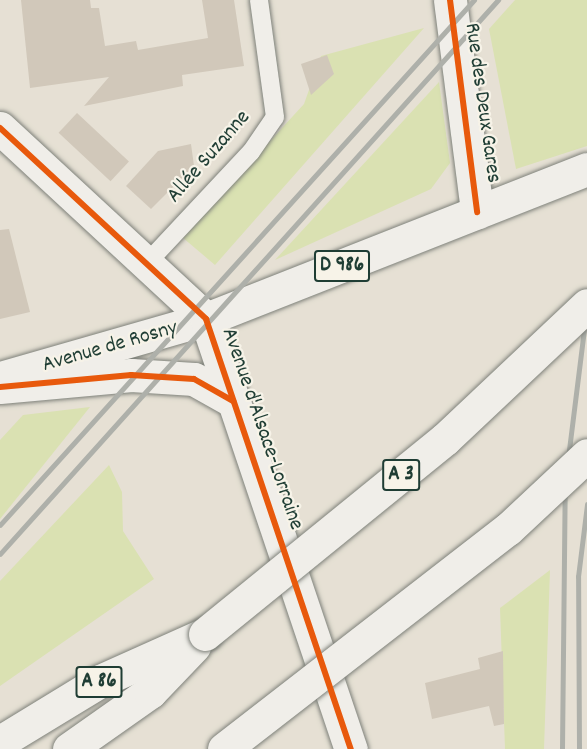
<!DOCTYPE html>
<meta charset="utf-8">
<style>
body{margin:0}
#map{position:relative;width:587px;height:749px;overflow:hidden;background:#e6e0d4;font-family:Dekko,sans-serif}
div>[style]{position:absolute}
.green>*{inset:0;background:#dae1b2}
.building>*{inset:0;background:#d1c8ba;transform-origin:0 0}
.roads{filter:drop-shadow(0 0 2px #7e817a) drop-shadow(0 0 2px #7e817a)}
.service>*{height:18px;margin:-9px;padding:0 9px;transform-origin:9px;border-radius:9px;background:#f0eee9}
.minor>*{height:33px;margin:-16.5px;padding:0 16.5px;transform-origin:16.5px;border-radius:16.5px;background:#f0eee9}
.tertiary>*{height:33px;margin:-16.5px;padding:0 16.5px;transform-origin:16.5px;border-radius:16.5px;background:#f0eee9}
.primary>*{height:33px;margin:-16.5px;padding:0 16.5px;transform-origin:16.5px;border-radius:16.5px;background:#f0eee9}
.motorway>*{height:33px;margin:-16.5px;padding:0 16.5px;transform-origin:16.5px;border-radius:16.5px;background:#f0eee9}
.rail>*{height:4.5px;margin:-2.25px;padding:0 2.25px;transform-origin:2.25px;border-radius:2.25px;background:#aeb0aa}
.bridges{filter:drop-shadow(0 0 2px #7e817a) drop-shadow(0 0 2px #7e817a)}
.motorway-bridge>*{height:33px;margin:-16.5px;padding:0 16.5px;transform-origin:16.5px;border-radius:16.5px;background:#f0eee9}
.cycleway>*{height:6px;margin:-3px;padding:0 3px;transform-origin:3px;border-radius:3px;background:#e8590c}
span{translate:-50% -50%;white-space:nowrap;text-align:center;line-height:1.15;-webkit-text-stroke:4.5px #f7f3e8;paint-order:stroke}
.shield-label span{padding:2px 4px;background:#f7f3e8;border:2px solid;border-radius:4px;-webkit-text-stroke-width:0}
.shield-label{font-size:21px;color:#1f3d34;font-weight:700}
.street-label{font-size:22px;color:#1f3d34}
</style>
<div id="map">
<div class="green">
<i style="clip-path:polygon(515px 0,587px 0,587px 146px,516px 169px,489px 29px)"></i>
<i style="clip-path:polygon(424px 28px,215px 265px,182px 237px,304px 104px,321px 56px)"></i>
<i style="clip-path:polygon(439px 82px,450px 163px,431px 189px,275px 260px)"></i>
<i style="clip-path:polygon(90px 407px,0 519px,0 440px,23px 415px)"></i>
<i style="clip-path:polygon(109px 465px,122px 492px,123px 531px,154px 579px,0 686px,0 581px)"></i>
<i style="clip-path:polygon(550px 570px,544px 749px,505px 749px,500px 608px)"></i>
</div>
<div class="building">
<i style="clip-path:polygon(21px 0,90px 0,91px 8px,99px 8px,105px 46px,136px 41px,138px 50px,208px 38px,202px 0,234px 0,244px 66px,182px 75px,183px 86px,84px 106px,109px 77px,30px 88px)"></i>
<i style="clip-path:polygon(327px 55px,334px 74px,311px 95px,301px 64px)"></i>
<i style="left:77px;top:113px;width:71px;height:27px;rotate:43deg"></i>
<i style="clip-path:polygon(191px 144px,194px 166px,151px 209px,126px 186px,158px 151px)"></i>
<i style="clip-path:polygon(9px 229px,30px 312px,0 319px,0 230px)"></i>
<i style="clip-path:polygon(503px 651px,504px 724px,494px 726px,489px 706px,432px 719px,425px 683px,480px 669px,478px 658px)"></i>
</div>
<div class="roads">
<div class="service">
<i style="left:147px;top:263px;width:152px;rotate:-46.9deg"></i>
<i style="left:251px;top:152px;width:42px;rotate:-55.6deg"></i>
<i style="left:275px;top:117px;width:118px;rotate:-97.8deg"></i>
</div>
<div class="minor">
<i style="left:450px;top:0;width:214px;rotate:82.7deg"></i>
</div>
<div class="tertiary">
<i style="left:0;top:128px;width:281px;rotate:42.8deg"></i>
<i style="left:206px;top:319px;width:454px;rotate:71.4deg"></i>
<i style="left:0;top:387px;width:132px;rotate:-5.2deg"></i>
<i style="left:131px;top:375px;width:63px;rotate:3.6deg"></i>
<i style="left:194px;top:379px;width:45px;rotate:29.4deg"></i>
</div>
<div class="primary">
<i style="left:0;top:378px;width:214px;rotate:-16deg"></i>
<i style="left:206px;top:319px;width:409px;rotate:-21.5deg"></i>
</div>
<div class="motorway">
<i style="left:0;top:742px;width:117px;rotate:-31.4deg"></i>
<i style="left:100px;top:681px;width:115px;rotate:-24.1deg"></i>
<i style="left:69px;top:749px;width:99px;rotate:-35.1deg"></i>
<i style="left:150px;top:692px;width:64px;rotate:-46.3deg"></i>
</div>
</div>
<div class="rail">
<i style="left:0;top:525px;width:707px;rotate:-47.92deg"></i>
<i style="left:0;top:554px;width:745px;rotate:-48.05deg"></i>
<i style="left:562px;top:749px;width:267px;rotate:-89.4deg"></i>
<i style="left:565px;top:482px;width:177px;rotate:-82.9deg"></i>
<i style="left:579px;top:749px;width:172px;rotate:-90.3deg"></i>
<i style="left:578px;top:577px;width:73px;rotate:-82.9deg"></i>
</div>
<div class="bridges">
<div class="motorway-bridge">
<i style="left:205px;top:634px;width:309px;rotate:-39.1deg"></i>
<i style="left:445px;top:439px;width:195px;rotate:-43.3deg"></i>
<i style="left:224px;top:749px;width:359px;rotate:-37.8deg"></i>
<i style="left:508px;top:529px;width:108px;rotate:-43.1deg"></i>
</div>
</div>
<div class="cycleway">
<i style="left:450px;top:0;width:214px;rotate:82.7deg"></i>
<i style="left:0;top:128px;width:281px;rotate:42.8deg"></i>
<i style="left:206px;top:319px;width:454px;rotate:71.4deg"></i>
<i style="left:0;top:387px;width:132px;rotate:-5.2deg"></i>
<i style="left:131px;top:375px;width:63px;rotate:3.6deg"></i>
<i style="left:194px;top:379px;width:45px;rotate:29.4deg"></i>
</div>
<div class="shield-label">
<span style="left:342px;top:266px">D 986</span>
<span style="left:401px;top:475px">A 3</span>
<span style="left:99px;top:682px">A 86</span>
</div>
<div class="street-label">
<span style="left:482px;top:103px;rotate:82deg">Rue des Deux Gares</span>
<span style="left:209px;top:157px;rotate:-49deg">Allée Suzanne</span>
<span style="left:110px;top:347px;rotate:-16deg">Avenue de Rosny</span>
<span style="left:262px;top:429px;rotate:71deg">Avenue d'Alsace-Lorraine</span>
</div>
</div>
